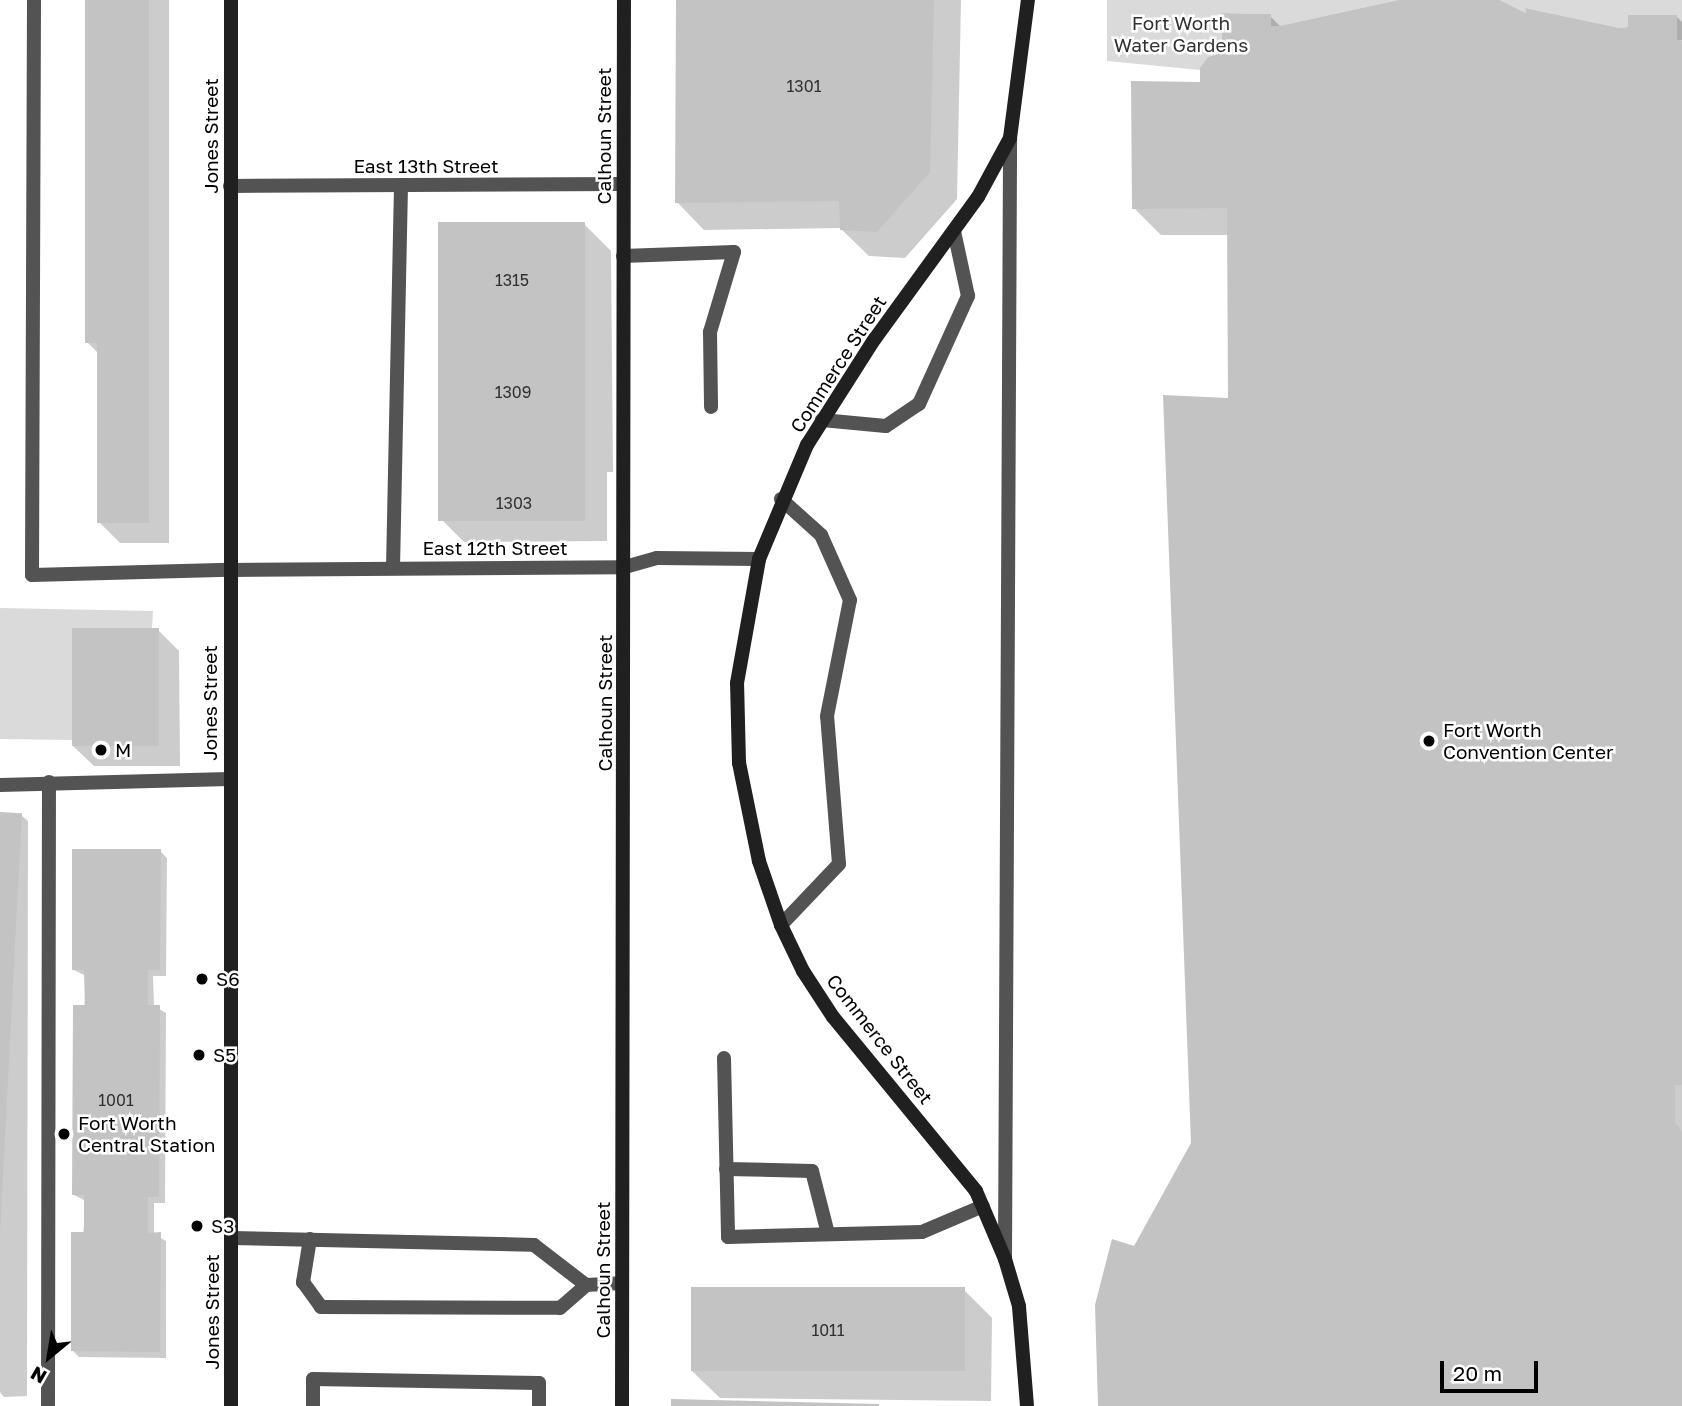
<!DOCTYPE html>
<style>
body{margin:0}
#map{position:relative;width:1682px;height:1406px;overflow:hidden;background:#fff;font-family:"Golos Text",sans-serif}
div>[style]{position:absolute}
.green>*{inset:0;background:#dadada}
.shadow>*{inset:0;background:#0003}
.building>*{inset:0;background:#c3c3c3;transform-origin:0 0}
.lane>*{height:14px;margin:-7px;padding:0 7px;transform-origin:7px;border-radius:7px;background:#535353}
.street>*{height:14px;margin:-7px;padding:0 7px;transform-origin:7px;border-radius:7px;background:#535353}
.secondary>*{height:14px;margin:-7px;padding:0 7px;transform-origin:7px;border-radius:7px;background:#202020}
.dots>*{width:19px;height:19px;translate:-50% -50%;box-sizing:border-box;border:4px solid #fff;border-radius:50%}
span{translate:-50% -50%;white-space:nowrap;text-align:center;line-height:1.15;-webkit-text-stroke:5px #fff;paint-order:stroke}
.number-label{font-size:16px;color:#313131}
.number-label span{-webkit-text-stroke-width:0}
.park-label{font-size:19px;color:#313131}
.street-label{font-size:19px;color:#000}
.poi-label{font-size:19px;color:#000}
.left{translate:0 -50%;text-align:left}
.north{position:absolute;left:14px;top:1322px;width:70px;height:70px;-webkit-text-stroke:5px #fff;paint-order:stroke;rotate:210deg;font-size:19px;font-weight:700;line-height:28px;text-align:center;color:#000}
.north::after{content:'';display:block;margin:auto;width:24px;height:32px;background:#000;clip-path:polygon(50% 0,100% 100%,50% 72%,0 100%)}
.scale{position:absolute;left:1440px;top:1361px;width:98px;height:32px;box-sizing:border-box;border:4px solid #000;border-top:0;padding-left:9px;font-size:21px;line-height:24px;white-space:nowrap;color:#000;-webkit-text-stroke:5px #fff;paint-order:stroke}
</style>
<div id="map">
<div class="green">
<i style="clip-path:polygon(1107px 0,1398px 0,1279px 26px,1271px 26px,1271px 14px,1222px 13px,1222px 52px,1208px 57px,1200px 70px,1107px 61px)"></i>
<i style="clip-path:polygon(1500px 0,1682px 0,1682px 40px,1677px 40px,1677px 15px,1628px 15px,1628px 27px,1620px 28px,1525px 8px,1526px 13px)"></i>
<i style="clip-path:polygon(0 608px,153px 611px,152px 629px,72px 629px,72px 740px,0 739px)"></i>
</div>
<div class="shadow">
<i style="clip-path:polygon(87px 0,169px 0,169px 543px,120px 543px,99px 522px,99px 354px,87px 342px)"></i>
<i style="clip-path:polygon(678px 0,961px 0,957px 199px,905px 258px,869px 256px,840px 228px,704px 230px,677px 202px)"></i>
<i style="clip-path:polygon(1409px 0,1491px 0,1529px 17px,1620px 30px,1677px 17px,1682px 22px,1682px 1406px,1101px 1406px,1134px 1248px,1193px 1143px,1229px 400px,1229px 235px,1161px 235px,1134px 208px,1223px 54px,1270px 16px,1282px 28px)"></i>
<i style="clip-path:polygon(584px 224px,611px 251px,613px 472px,607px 472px,607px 541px,464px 542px,443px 521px)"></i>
<i style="clip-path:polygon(158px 630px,179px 651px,180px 766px,94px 766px,73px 746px)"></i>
<i style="clip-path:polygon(0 814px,21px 815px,28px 821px,27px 1396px,4px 1397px,0 1392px)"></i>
<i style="clip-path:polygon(160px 851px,167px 858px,166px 976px,153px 976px,154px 1006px,166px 1013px,165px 1203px,154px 1203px,154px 1234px,166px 1241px,166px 1358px,79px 1357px,73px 1351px,86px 1201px,74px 1195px,86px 976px,74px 970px)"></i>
<i style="clip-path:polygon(965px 1291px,992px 1318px,991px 1401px,720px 1398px,692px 1371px)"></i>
</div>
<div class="building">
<i style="clip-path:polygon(85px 0,149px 0,149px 523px,97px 523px,97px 343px,85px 343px)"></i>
<i style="clip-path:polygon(676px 0,934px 0,930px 172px,877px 232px,840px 230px,839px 201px,675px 203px)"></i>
<i style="clip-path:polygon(1398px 0,1500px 0,1526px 13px,1525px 8px,1620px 28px,1628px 27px,1628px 15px,1677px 15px,1677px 40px,1682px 41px,1682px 1085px,1675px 1085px,1675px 1123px,1682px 1131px,1682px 1406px,1098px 1406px,1095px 1305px,1112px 1239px,1134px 1246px,1191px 1143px,1163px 395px,1228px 398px,1227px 208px,1132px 209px,1131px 81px,1200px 82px,1200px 68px,1208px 57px,1222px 52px,1222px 13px,1271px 14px,1271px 26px,1279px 26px)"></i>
<i style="left:585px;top:222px;width:299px;height:147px;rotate:90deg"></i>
<i style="left:72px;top:628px;width:87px;height:118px"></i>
<i style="left:0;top:812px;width:22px;height:579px;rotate:3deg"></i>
<i style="clip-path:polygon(72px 849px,161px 849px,160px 970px,148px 970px,148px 1005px,160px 1005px,159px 1197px,148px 1197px,148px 1233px,161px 1232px,160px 1352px,71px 1351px,71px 1232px,84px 1232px,84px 1195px,72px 1195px,73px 1005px,85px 1005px,84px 970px,72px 970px)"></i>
<i style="left:691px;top:1287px;width:274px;height:84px"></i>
<i style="clip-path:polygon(671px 1399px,879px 1404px,879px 1406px,671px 1406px)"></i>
</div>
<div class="lane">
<i style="left:34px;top:0;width:575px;rotate:90.2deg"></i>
<i style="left:32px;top:575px;width:197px;rotate:-1.5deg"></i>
<i style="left:623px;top:256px;width:111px;rotate:-2.1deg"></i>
<i style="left:734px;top:252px;width:84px;rotate:106.7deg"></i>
<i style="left:710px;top:332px;width:75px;rotate:89.2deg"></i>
<i style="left:822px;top:420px;width:64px;rotate:5.4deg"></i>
<i style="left:886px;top:426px;width:40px;rotate:-34deg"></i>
<i style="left:919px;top:404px;width:119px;rotate:-65.6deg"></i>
<i style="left:968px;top:296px;width:66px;rotate:-102.2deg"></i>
<i style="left:393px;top:568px;width:383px;rotate:-88.8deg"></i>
<i style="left:0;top:785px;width:229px;rotate:-1.5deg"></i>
<i style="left:781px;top:925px;width:84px;rotate:-46.4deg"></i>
<i style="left:839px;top:864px;width:148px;rotate:-94.6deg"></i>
<i style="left:827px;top:716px;width:118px;rotate:-78.8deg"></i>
<i style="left:850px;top:600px;width:71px;rotate:-114deg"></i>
<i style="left:821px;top:535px;width:54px;rotate:-138deg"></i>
<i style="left:724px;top:1058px;width:179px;rotate:88.7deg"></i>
<i style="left:728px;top:1237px;width:194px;rotate:-1.5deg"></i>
<i style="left:922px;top:1232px;width:66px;rotate:-23.1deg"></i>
<i style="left:726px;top:1169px;width:86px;rotate:1.3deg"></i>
<i style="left:812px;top:1171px;width:65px;rotate:75.7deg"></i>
<i style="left:231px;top:1238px;width:303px;rotate:1.3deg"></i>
<i style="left:534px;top:1245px;width:66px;rotate:37.6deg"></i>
<i style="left:586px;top:1285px;width:36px;rotate:-3deg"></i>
<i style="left:310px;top:1239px;width:44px;rotate:99.2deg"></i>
<i style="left:303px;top:1282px;width:31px;rotate:54deg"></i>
<i style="left:321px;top:1307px;width:239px;rotate:0.2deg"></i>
<i style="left:560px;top:1308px;width:35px;rotate:-41deg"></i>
<i style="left:1005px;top:1259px;width:1121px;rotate:-89.74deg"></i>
<i style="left:48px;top:1406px;width:624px;rotate:-89.91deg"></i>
<i style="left:313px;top:1406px;width:27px;rotate:-90deg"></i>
<i style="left:313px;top:1379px;width:226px;rotate:1deg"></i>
<i style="left:539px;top:1383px;width:23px;rotate:90deg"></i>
</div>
<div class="street">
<i style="left:230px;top:186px;width:393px;rotate:-0.3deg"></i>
<i style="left:229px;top:570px;width:396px;rotate:-0.4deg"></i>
<i style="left:625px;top:567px;width:33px;rotate:-16deg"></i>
<i style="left:657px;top:558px;width:102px;rotate:0.6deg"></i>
</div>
<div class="secondary">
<i style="left:231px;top:0;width:1406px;rotate:90deg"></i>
<i style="left:622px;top:1406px;width:1406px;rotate:-89.92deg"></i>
<i style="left:1027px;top:1406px;width:100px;rotate:-94.6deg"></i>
<i style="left:1019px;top:1306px;width:49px;rotate:-106.6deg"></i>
<i style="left:1005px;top:1259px;width:74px;rotate:-113.1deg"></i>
<i style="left:976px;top:1191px;width:225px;rotate:-129.4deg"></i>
<i style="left:833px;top:1017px;width:55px;rotate:-123.1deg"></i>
<i style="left:803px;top:971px;width:51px;rotate:-115.6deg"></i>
<i style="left:781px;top:925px;width:68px;rotate:-109deg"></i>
<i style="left:759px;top:861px;width:100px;rotate:-101.5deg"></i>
<i style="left:739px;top:763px;width:80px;rotate:-91.4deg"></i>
<i style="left:737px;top:683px;width:126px;rotate:-79.9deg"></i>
<i style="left:759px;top:559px;width:124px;rotate:-67.2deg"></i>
<i style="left:807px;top:445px;width:125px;rotate:-57.5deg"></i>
<i style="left:874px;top:340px;width:177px;rotate:-54deg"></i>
<i style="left:978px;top:197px;width:67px;rotate:-61.5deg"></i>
<i style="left:1010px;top:138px;width:139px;rotate:-82.6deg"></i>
</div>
<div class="dots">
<i style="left:1429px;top:741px;background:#000"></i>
<i style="left:101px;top:750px;background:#000"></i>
<i style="left:202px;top:979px;background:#000"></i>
<i style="left:199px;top:1055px;background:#000"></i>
<i style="left:64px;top:1134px;background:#000"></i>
<i style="left:197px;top:1226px;background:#000"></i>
</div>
<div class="number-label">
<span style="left:804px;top:86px">1301</span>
<span style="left:512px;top:280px">1315</span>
<span style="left:513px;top:392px">1309</span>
<span style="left:514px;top:503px">1303</span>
<span style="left:116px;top:1100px">1001</span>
<span style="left:828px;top:1330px">1011</span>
</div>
<div class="park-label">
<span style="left:1181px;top:34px">Fort Worth<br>Water Gardens</span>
</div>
<div class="street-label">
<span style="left:211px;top:136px;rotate:-90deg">Jones Street</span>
<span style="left:604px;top:136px;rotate:-90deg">Calhoun Street</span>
<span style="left:426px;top:166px">East 13th Street</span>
<span style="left:838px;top:364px;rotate:-57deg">Commerce Street</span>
<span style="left:495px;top:548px">East 12th Street</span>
<span style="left:210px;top:703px;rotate:-90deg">Jones Street</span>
<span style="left:605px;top:703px;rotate:-90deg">Calhoun Street</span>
<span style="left:880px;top:1039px;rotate:52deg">Commerce Street</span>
<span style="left:603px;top:1270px;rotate:-90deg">Calhoun Street</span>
<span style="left:212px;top:1312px;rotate:-90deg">Jones Street</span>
</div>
<div class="poi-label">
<span class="left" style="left:1443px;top:741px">Fort Worth<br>Convention Center</span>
<span class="left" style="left:115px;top:750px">M</span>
<span class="left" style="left:216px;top:979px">S6</span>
<span class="left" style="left:213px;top:1055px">S5</span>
<span class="left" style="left:78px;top:1134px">Fort Worth<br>Central Station</span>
<span class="left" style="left:211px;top:1226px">S3</span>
</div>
<div class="north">N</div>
<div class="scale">20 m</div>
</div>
